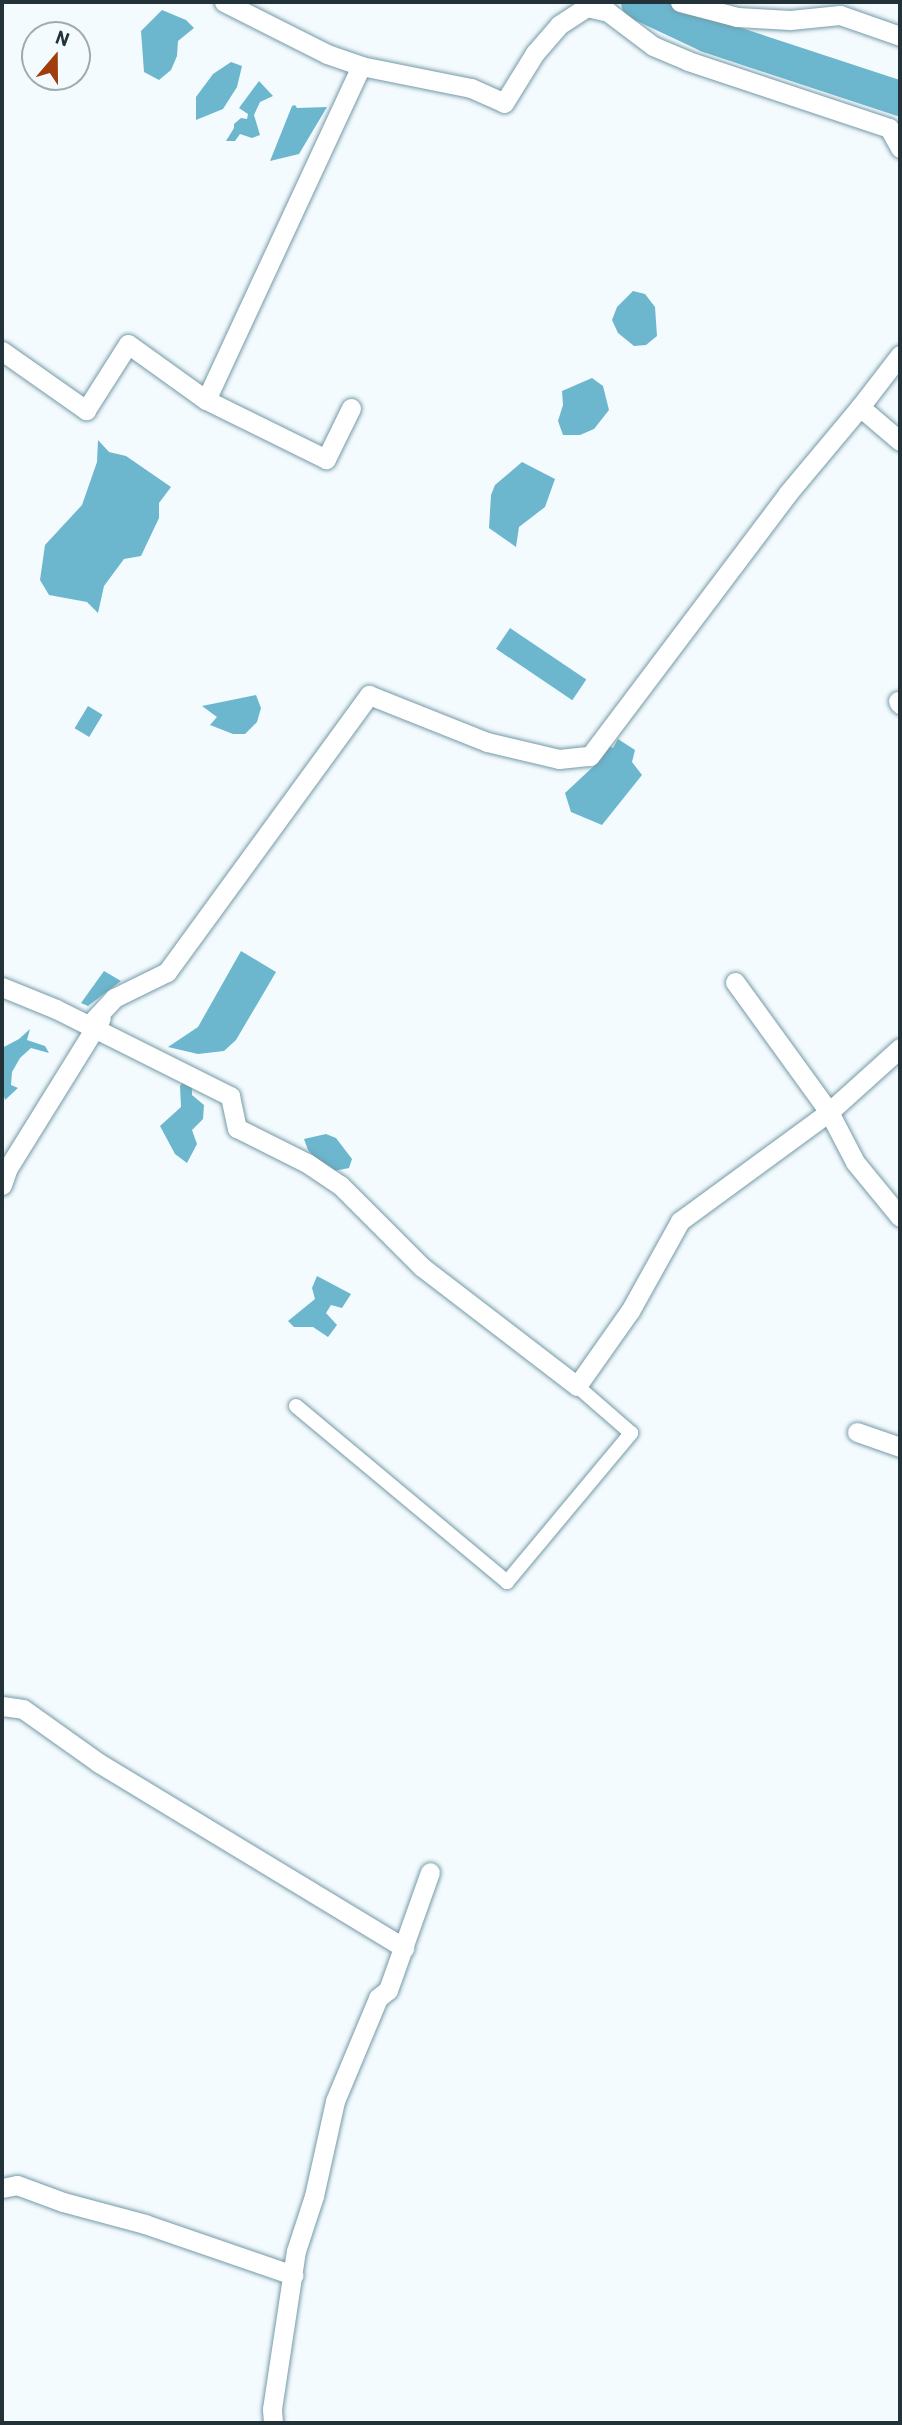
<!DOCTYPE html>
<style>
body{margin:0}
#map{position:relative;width:902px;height:2425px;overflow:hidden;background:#f4fbfe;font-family:Barlow,sans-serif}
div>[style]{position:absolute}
.water>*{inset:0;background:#6cb6ce;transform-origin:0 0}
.river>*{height:35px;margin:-17.5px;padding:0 17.5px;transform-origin:17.5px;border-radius:17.5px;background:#6cb6ce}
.roads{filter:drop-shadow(0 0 2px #749aa7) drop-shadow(0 0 2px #749aa7)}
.pedestrian>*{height:14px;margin:-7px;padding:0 7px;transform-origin:7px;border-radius:7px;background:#fff}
.minor>*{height:19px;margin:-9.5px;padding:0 9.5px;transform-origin:9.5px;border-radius:9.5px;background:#fff}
span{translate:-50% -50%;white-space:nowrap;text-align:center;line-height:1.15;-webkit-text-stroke:6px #f4fbfe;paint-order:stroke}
.frame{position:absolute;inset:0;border:4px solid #223238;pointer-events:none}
.north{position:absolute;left:21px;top:21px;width:70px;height:70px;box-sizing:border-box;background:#f4fbfe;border:2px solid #a0abaf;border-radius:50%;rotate:20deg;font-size:19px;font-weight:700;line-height:28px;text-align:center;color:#223238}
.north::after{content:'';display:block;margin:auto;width:24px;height:32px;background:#a13c0c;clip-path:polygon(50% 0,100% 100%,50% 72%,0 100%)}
</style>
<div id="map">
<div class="water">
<i style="clip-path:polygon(162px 10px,186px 20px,194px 28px,178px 41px,177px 56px,171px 70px,159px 80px,144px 72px,141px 31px)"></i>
<i style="clip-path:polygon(231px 62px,242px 66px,237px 87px,223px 109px,196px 120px,196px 97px,213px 74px)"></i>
<i style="clip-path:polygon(259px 81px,273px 96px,260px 102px,254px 115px,260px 135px,252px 138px,240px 134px,235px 141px,226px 141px,234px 128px,234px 124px,241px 118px,247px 119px,248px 114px,239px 108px)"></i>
<i style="clip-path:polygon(295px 105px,297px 108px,327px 107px,299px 154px,270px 161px,292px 106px)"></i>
<i style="clip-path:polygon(633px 291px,645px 294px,655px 307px,657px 336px,646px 345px,634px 346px,618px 333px,612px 320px,617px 307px)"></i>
<i style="clip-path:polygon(592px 378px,603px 386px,609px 410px,594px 429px,580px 435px,563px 435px,558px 421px,563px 405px,562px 391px)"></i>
<i style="clip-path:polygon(98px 440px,109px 452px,126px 456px,171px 487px,159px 503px,159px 518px,141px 556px,124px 559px,104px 586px,98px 613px,87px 602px,49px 595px,40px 580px,45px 545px,82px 505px,97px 462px)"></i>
<i style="clip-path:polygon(522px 462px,555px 479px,545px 507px,519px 527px,516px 547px,489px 528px,491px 495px,495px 485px)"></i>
<i style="left:510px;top:628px;width:92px;height:25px;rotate:34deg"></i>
<i style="clip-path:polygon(256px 695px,261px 708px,257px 722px,245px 734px,233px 734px,210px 725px,217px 717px,202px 706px)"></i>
<i style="left:88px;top:706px;width:17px;height:26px;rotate:31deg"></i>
<i style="clip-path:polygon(618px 739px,635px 750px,632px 762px,642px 775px,602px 825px,571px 812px,565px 793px,596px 764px,596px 758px,605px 744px,613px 748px)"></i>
<i style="clip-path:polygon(241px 951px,276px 972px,236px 1040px,224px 1051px,198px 1054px,168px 1047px,198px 1027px)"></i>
<i style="clip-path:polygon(104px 971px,121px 981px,88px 1006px,81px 1003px)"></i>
<i style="clip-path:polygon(30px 1029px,27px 1040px,45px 1046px,49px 1053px,31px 1048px,20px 1058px,12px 1072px,11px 1085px,18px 1088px,5px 1100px,2px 1089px,2px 1048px,19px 1039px)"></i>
<i style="clip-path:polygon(186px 1079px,192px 1083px,192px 1095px,204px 1105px,203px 1119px,192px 1130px,197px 1144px,187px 1163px,175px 1154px,160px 1126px,181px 1107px,180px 1086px)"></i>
<i style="clip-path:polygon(326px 1134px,336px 1138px,352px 1159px,349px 1168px,334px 1171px,319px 1163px,308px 1150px,304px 1139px)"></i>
<i style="clip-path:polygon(317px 1276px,351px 1294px,342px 1308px,331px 1305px,326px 1313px,337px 1325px,328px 1337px,313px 1327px,294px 1327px,288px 1321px,315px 1299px,312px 1288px)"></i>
</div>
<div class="river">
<i style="left:638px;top:2px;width:77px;rotate:25.2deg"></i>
<i style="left:708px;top:35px;width:202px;rotate:18.2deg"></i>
</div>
<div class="roads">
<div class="pedestrian">
<i style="left:296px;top:1406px;width:275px;rotate:39.8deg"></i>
<i style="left:507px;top:1582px;width:194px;rotate:-50.2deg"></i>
<i style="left:631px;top:1433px;width:72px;rotate:-139deg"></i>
</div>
<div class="minor">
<i style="left:224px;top:2px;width:115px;rotate:26.8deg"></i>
<i style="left:327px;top:54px;width:36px;rotate:19deg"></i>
<i style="left:361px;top:66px;width:112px;rotate:11.3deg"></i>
<i style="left:471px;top:88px;width:36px;rotate:24deg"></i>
<i style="left:504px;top:103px;width:59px;rotate:-58.2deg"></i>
<i style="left:535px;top:53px;width:37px;rotate:-49deg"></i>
<i style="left:559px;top:25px;width:33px;rotate:-33deg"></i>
<i style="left:587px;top:7px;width:22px;rotate:13deg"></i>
<i style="left:608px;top:12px;width:56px;rotate:37.1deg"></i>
<i style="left:653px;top:46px;width:38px;rotate:23deg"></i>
<i style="left:688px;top:61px;width:212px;rotate:18.4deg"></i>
<i style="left:889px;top:128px;width:23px;rotate:61deg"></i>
<i style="left:680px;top:2px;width:59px;rotate:14.7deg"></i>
<i style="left:737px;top:17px;width:53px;rotate:3.2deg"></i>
<i style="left:790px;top:20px;width:50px;rotate:-5.7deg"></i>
<i style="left:840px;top:15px;width:64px;rotate:19.3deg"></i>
<i style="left:2px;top:351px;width:103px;rotate:35.1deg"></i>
<i style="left:86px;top:410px;width:78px;rotate:-57.5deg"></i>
<i style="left:128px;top:344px;width:96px;rotate:35.7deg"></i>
<i style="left:900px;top:355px;width:66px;rotate:127.6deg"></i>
<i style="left:860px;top:407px;width:52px;rotate:40.4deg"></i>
<i style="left:351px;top:408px;width:57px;rotate:116.1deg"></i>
<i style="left:326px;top:459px;width:134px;rotate:-153.8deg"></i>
<i style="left:206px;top:400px;width:368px;rotate:-65.1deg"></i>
<i style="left:898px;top:701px;width:4px;rotate:56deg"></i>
<i style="left:735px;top:982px;width:160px;rotate:54.1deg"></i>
<i style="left:829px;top:1112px;width:56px;rotate:62.5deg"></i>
<i style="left:855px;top:1162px;width:71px;rotate:50.7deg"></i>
<i style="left:2px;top:987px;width:58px;rotate:22.2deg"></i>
<i style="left:56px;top:1009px;width:195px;rotate:26.6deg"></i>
<i style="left:230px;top:1096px;width:33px;rotate:78deg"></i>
<i style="left:237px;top:1128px;width:78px;rotate:26.6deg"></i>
<i style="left:307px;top:1163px;width:40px;rotate:34deg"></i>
<i style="left:340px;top:1185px;width:116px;rotate:45deg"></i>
<i style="left:422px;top:1267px;width:195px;rotate:37.5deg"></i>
<i style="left:577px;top:1386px;width:92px;rotate:-54.8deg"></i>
<i style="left:630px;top:1311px;width:103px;rotate:-60.9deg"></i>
<i style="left:680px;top:1221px;width:185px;rotate:-36.2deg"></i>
<i style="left:829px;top:1112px;width:96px;rotate:-42deg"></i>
<i style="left:89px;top:1025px;width:37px;rotate:-47deg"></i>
<i style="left:114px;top:998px;width:59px;rotate:-26.1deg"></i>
<i style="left:167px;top:972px;width:343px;rotate:-53.9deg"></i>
<i style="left:369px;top:695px;width:127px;rotate:21.7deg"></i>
<i style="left:487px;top:742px;width:74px;rotate:13.3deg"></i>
<i style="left:559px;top:759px;width:31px;rotate:-6deg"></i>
<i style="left:590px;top:756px;width:329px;rotate:-53deg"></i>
<i style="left:788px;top:493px;width:112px;rotate:-50.1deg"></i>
<i style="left:2px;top:1185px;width:18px;rotate:-71deg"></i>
<i style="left:8px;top:1168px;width:176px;rotate:-58.2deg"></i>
<i style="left:857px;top:1432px;width:46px;rotate:19.2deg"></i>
<i style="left:2px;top:1706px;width:21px;rotate:8deg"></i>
<i style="left:23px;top:1709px;width:93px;rotate:35.4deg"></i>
<i style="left:99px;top:1763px;width:357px;rotate:31.2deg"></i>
<i style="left:2px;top:2188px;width:15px;rotate:-11deg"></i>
<i style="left:17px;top:2185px;width:49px;rotate:20.3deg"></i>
<i style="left:63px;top:2202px;width:85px;rotate:15deg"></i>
<i style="left:145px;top:2224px;width:157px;rotate:19deg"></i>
<i style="left:273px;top:2423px;width:14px;rotate:-94deg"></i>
<i style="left:272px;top:2409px;width:160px;rotate:-81.4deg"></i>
<i style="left:296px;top:2251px;width:58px;rotate:-71.9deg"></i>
<i style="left:314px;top:2196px;width:97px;rotate:-77.5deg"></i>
<i style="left:335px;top:2101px;width:112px;rotate:-67.3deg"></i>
<i style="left:378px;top:1998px;width:13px;rotate:-39deg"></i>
<i style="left:388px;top:1990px;width:125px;rotate:-70.4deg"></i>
</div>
</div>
<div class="frame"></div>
<div class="north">N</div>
</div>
